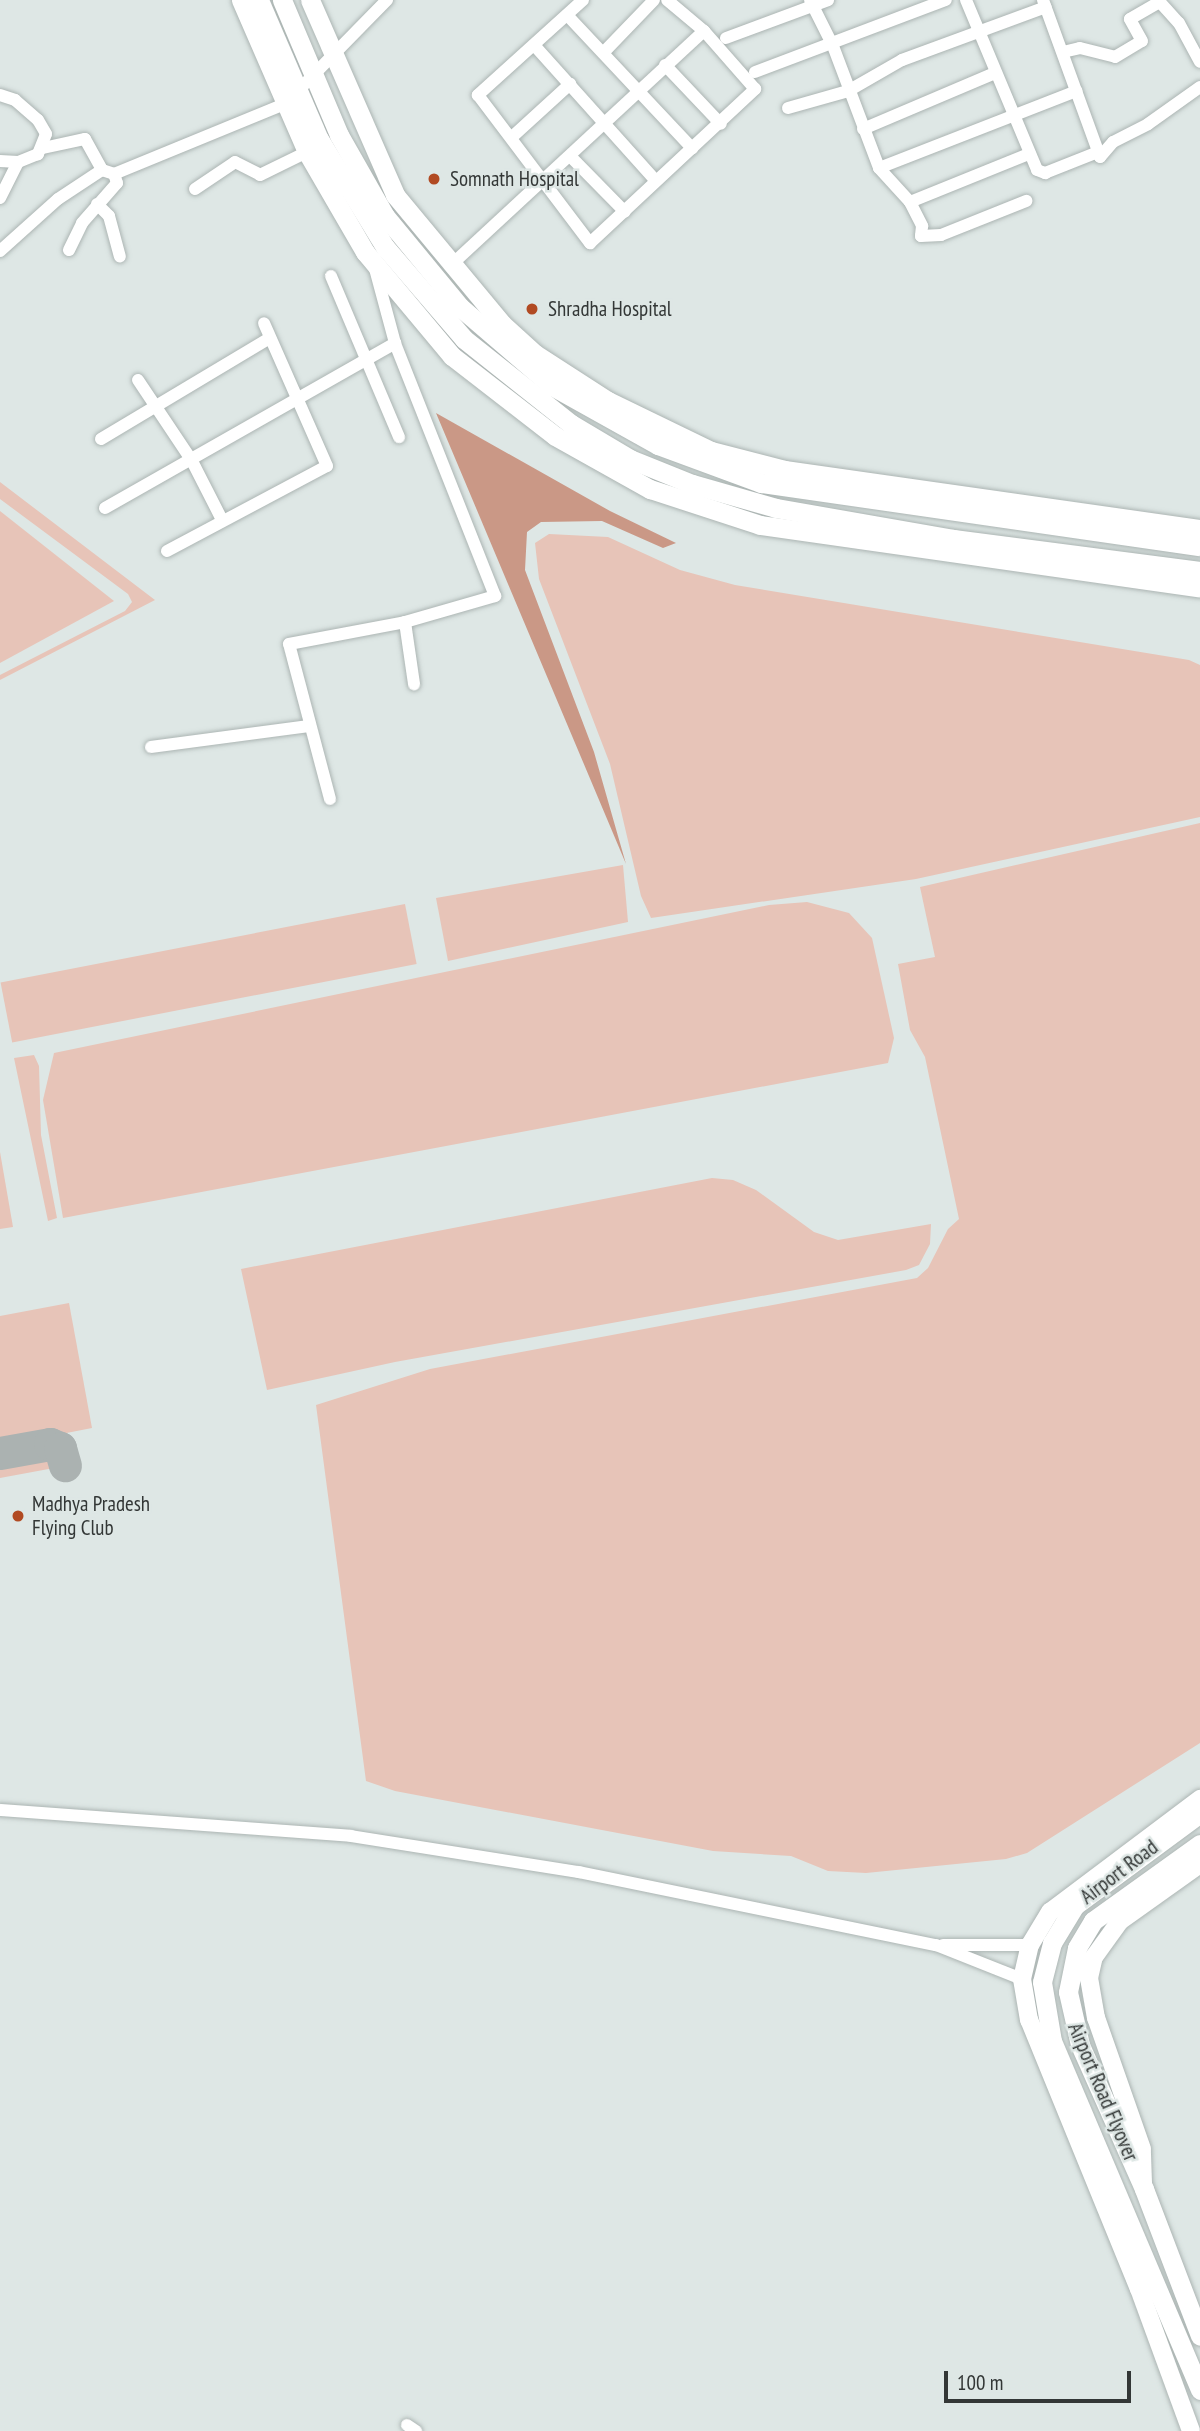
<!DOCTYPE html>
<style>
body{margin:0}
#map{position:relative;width:1200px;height:2431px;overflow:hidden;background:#dee7e5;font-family:"PT Sans Narrow",sans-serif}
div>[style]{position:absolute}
.green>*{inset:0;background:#e7c4b8;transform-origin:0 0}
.forest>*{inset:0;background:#ca9886}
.taxiway>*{height:33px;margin:-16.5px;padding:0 16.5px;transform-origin:16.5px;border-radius:16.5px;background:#abb2b1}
.roads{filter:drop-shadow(0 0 2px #acb5b3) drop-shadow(0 0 2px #acb5b3)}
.street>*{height:12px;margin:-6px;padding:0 6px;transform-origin:6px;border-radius:6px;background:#fff}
.secondary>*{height:18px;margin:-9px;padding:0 9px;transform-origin:9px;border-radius:9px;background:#fff}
.primary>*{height:19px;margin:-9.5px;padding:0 9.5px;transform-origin:9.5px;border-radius:9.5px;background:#fff}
.dots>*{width:19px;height:19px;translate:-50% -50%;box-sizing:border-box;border:4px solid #dee7e5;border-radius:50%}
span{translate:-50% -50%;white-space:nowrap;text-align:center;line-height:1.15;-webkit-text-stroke:5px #dee7e5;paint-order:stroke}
.poi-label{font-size:21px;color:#333736}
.left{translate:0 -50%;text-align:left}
.street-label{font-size:21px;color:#333736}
.scale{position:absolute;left:944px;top:2371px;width:187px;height:32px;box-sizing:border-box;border:4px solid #333736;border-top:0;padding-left:9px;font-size:21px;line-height:24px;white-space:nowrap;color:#333736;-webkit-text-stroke:5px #dee7e5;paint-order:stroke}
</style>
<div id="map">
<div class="green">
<i style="clip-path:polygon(0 482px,155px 600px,0 680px,0 675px,125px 611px,132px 602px,128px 594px,0 499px)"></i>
<i style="clip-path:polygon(0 511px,114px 601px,0 663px)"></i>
<i style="clip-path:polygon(549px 534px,608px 537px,680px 570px,735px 585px,1189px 660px,1200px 665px,1200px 817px,916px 879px,651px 918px,641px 896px,610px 764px,539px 579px,535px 543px)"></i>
<i style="clip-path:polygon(1200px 823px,1200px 1743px,1027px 1853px,1006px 1859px,866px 1873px,828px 1871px,791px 1856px,713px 1851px,395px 1791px,366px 1781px,316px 1405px,430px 1369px,917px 1278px,928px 1268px,948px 1229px,959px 1219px,925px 1057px,910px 1030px,898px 964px,935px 957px,920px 887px)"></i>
<i style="clip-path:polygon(623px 865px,628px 922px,448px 961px,436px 898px)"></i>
<i style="clip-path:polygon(807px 902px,849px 913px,872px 938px,894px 1038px,888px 1063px,63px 1218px,43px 1100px,54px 1053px,769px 905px)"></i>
<i style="left:405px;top:904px;width:61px;height:412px;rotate:79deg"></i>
<i style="clip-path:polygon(34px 1055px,39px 1066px,41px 1135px,57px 1218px,48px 1221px,14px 1058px)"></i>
<i style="clip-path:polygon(0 1152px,13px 1227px,0 1229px)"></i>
<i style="clip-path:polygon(712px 1178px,733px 1180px,756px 1190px,814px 1232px,838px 1240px,931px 1224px,930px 1244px,919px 1265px,906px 1270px,395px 1362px,267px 1390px,241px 1269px)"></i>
<i style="clip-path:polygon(69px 1303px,92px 1428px,0 1446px,0 1316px)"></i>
<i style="clip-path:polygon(37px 1454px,50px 1457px,54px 1468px,0 1478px,0 1461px)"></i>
</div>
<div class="forest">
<i style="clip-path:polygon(436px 413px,610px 511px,676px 543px,663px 548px,602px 521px,541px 522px,527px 532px,525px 570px,594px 752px,626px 864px)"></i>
</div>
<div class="taxiway">
<i style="left:0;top:1453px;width:51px;rotate:-10.2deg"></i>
<i style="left:50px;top:1444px;width:11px;rotate:22deg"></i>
<i style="left:60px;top:1448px;width:18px;rotate:74deg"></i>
</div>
<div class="roads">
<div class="street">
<i style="left:583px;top:0;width:142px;rotate:137.9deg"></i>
<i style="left:478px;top:95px;width:186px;rotate:52.9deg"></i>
<i style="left:590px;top:243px;width:226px;rotate:-43deg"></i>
<i style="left:755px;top:89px;width:77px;rotate:-131.3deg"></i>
<i style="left:704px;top:31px;width:48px;rotate:-140deg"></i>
<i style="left:810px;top:0;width:51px;rotate:63.4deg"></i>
<i style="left:833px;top:46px;width:130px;rotate:69.3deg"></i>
<i style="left:879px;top:168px;width:46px;rotate:47.6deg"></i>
<i style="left:910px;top:202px;width:27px;rotate:63deg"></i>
<i style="left:922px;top:226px;width:10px;rotate:96deg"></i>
<i style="left:921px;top:236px;width:20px;rotate:-3deg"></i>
<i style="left:941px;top:235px;width:92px;rotate:-21.8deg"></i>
<i style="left:966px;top:0;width:184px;rotate:67.3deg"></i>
<i style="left:1037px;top:170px;width:9px;rotate:21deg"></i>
<i style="left:1045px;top:173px;width:57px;rotate:-21.6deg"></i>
<i style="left:1043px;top:0;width:167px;rotate:70deg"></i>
<i style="left:1100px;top:157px;width:20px;rotate:-49deg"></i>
<i style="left:1113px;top:142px;width:39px;rotate:-27deg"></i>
<i style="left:1148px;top:124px;width:64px;rotate:-35.4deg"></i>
<i style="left:1158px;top:0;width:31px;rotate:48deg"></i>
<i style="left:1179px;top:23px;width:44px;rotate:61.7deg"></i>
<i style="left:567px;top:15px;width:183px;rotate:46.8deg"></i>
<i style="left:726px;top:38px;width:109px;rotate:-20.4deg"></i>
<i style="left:534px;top:45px;width:181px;rotate:48.1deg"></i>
<i style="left:604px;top:52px;width:72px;rotate:-46.1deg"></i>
<i style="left:1063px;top:52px;width:17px;rotate:-13deg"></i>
<i style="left:1080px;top:48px;width:36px;rotate:14deg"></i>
<i style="left:1115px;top:57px;width:31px;rotate:-31deg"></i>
<i style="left:1142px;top:41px;width:25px;rotate:-119deg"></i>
<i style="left:1130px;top:19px;width:34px;rotate:-30deg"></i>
<i style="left:665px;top:65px;width:81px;rotate:46.5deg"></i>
<i style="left:755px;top:72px;width:204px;rotate:-20.7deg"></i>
<i style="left:0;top:95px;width:16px;rotate:18deg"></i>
<i style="left:15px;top:100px;width:30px;rotate:41deg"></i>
<i style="left:38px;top:120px;width:16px;rotate:60deg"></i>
<i style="left:46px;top:134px;width:22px;rotate:112deg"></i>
<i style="left:38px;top:154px;width:22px;rotate:158deg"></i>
<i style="left:18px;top:162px;width:18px;rotate:-177deg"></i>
<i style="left:788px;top:108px;width:62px;rotate:-15.8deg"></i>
<i style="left:848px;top:91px;width:62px;rotate:-29.9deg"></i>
<i style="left:902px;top:60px;width:153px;rotate:-20.2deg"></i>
<i style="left:863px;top:129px;width:143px;rotate:-23deg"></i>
<i style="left:512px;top:137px;width:79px;rotate:-42.4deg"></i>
<i style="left:43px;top:148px;width:43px;rotate:-12.1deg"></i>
<i style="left:85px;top:139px;width:35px;rotate:61deg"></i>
<i style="left:102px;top:170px;width:13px;rotate:18deg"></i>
<i style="left:114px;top:174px;width:185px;rotate:-22.3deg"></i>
<i style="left:285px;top:104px;width:146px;rotate:-45.6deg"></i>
<i style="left:570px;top:156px;width:78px;rotate:45.5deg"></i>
<i style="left:879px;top:168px;width:212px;rotate:-21.3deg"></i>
<i style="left:195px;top:189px;width:48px;rotate:-34deg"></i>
<i style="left:235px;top:162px;width:28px;rotate:27deg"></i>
<i style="left:260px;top:175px;width:52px;rotate:-26.1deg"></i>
<i style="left:0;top:198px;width:40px;rotate:-63.4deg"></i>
<i style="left:910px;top:202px;width:128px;rotate:-22deg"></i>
<i style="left:97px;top:204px;width:17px;rotate:45deg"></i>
<i style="left:109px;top:216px;width:42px;rotate:75deg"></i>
<i style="left:69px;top:250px;width:30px;rotate:-64deg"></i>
<i style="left:82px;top:223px;width:53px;rotate:-48.8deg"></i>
<i style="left:117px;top:183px;width:9px;rotate:-108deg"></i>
<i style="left:0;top:251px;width:78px;rotate:-41.9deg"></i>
<i style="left:58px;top:199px;width:53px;rotate:-33.4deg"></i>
<i style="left:450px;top:266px;width:346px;rotate:-42.8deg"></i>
<i style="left:331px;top:276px;width:175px;rotate:67.1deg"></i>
<i style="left:138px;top:380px;width:97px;rotate:56.3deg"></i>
<i style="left:192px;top:461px;width:66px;rotate:63deg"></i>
<i style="left:101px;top:439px;width:195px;rotate:-30.9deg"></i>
<i style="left:105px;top:508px;width:334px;rotate:-29.6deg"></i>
<i style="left:167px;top:551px;width:181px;rotate:-28deg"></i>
<i style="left:327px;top:466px;width:156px;rotate:-113.8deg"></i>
<i style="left:405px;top:622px;width:63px;rotate:81.7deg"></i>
<i style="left:151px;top:747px;width:159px;rotate:-7.6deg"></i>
<i style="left:330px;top:799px;width:160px;rotate:-104.8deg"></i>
<i style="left:289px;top:644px;width:118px;rotate:-10.7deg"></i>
<i style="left:405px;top:622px;width:94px;rotate:-16.1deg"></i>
<i style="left:495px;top:596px;width:272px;rotate:-111.6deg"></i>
<i style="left:395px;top:343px;width:81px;rotate:-105.1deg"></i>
<i style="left:0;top:1810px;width:352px;rotate:4.2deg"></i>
<i style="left:351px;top:1836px;width:231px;rotate:9deg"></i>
<i style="left:579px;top:1872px;width:364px;rotate:11.6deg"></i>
<i style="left:936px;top:1945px;width:92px;rotate:21.6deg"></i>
<i style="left:943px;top:1945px;width:87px"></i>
<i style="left:407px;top:2425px;width:11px;rotate:34deg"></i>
</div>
<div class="secondary">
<i style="left:1143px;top:2183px;width:34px;rotate:-92deg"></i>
<i style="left:1142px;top:2149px;width:139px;rotate:-109.3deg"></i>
<i style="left:1096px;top:2018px;width:41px;rotate:-99.9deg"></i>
<i style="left:1089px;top:1978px;width:22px;rotate:-77deg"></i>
<i style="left:1094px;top:1957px;width:44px;rotate:-54.2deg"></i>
<i style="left:1120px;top:1921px;width:98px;rotate:-35.5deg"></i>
<i style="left:1191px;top:2431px;width:151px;rotate:-110.1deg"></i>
<i style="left:1139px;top:2289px;width:291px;rotate:-112.2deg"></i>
<i style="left:1029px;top:2020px;width:42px;rotate:-99.7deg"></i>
<i style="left:1022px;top:1979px;width:35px;rotate:-77deg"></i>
<i style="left:1030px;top:1945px;width:39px;rotate:-59deg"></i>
<i style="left:1050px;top:1912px;width:188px;rotate:-37deg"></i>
</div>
<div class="primary">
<i style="left:241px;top:0;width:166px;rotate:66.5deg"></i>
<i style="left:307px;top:152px;width:116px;rotate:59.9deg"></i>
<i style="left:365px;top:252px;width:136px;rotate:50.1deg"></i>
<i style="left:452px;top:356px;width:130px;rotate:37.8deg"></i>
<i style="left:555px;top:436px;width:109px;rotate:29.2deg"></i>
<i style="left:650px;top:489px;width:116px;rotate:18.1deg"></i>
<i style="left:760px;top:525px;width:444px;rotate:8.1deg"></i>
<i style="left:259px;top:0;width:151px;rotate:66.7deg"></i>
<i style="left:319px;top:139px;width:127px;rotate:58.6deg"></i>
<i style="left:385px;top:247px;width:121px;rotate:49.3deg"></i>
<i style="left:464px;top:339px;width:137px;rotate:38.5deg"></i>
<i style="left:571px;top:424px;width:69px;rotate:30.7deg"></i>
<i style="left:630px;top:459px;width:67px;rotate:22deg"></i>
<i style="left:692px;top:484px;width:87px;rotate:15.9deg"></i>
<i style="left:776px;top:508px;width:180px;rotate:9.9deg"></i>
<i style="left:953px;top:539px;width:249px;rotate:7.4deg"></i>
<i style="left:282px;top:0;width:147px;rotate:67.1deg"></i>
<i style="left:339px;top:135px;width:93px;rotate:60.4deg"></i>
<i style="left:385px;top:216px;width:118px;rotate:50.5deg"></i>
<i style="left:460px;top:307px;width:121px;rotate:40.7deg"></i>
<i style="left:552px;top:386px;width:121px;rotate:29.1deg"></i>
<i style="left:658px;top:445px;width:110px;rotate:20.3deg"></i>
<i style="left:761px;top:483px;width:443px;rotate:8.2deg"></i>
<i style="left:310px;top:0;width:213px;rotate:66.4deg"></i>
<i style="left:395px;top:195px;width:168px;rotate:50.3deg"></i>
<i style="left:502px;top:324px;width:45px;rotate:42.3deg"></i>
<i style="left:535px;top:354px;width:87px;rotate:32.8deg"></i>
<i style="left:608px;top:401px;width:114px;rotate:25.9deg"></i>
<i style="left:711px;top:451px;width:76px;rotate:14.4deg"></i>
<i style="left:785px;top:470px;width:419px;rotate:8.1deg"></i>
<i style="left:1200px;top:1813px;width:155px;rotate:143.6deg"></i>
<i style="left:1075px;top:1905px;width:44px;rotate:121.2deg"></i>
<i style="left:1052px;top:1943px;width:40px;rotate:104.4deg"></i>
<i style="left:1042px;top:1982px;width:60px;rotate:80.4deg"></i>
<i style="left:1052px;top:2041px;width:379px;rotate:67deg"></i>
<i style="left:1200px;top:1844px;width:132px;rotate:144.3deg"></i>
<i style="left:1093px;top:1921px;width:31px;rotate:121deg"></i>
<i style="left:1077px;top:1948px;width:45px;rotate:101.6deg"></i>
<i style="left:1068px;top:1992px;width:54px;rotate:77.2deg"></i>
<i style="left:1080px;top:2045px;width:158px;rotate:66deg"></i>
<i style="left:1144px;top:2189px;width:157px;rotate:69.1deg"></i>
</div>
</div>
<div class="dots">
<i style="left:434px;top:179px;background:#b14a22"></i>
<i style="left:532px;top:309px;background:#b14a22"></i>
<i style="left:18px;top:1516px;background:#b14a22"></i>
</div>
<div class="poi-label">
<span class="left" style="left:450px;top:179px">Somnath Hospital</span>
<span class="left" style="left:548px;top:309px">Shradha Hospital</span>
<span class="left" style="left:32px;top:1516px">Madhya Pradesh<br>Flying Club</span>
</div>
<div class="street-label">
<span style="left:1119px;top:1872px;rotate:-37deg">Airport Road</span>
<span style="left:1103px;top:2092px;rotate:67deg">Airport Road Flyover</span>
</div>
<div class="scale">100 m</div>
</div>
